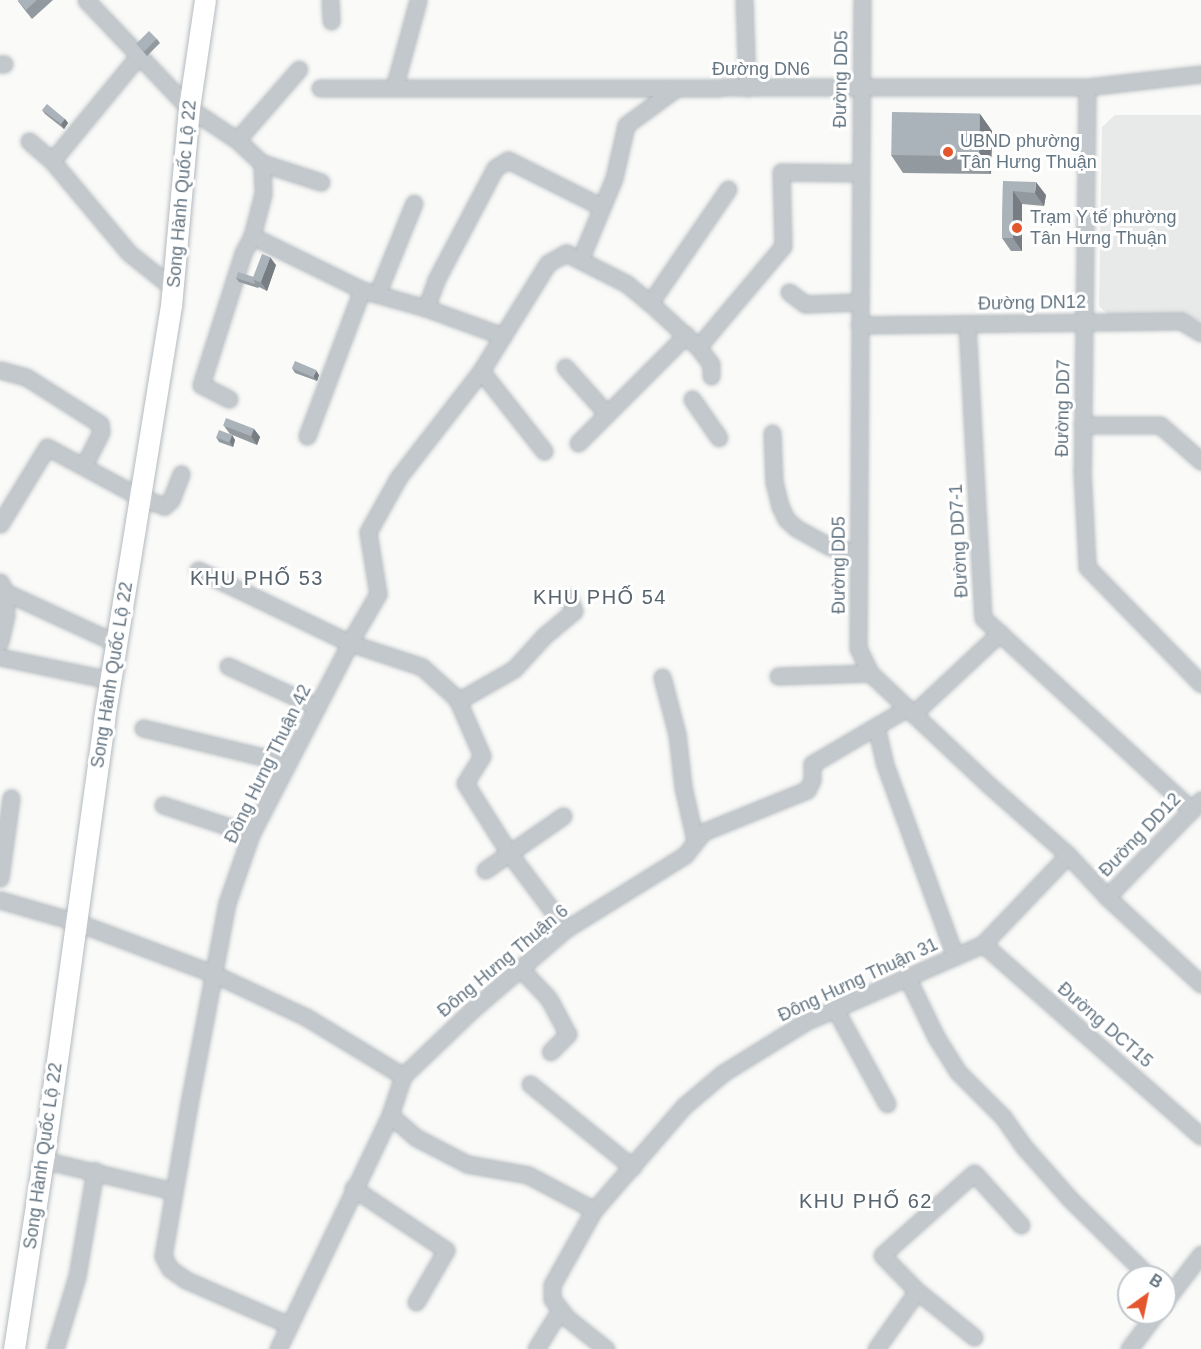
<!DOCTYPE html>
<meta charset="utf-8">
<style>
body{margin:0}
#map{position:relative;width:1201px;height:1349px;overflow:hidden;background:#fafaf8;font-family:Helvetica,sans-serif}
div>[style]{position:absolute}
.built>*{inset:0;background:#e8e9e9}
.roads{filter:drop-shadow(0 0 2px #b3babf) drop-shadow(0 0 2px #b3babf)}
.street>*{height:15px;margin:-7.5px;padding:0 7.5px;transform-origin:7.5px;border-radius:7.5px;background:#c3c8cc}
.secondary>*{height:21px;margin:-10.5px;padding:0 10.5px;transform-origin:10.5px;border-radius:10.5px;background:#fff}
.wall>*{inset:0;background:#929a9f}
.shaded-wall>*{inset:0;background:#777d82}
.building>*{inset:0;background:#aab3b9;transform-origin:0 0}
.dots>*{width:16px;height:16px;translate:-50% -50%;box-sizing:border-box;border:3px solid #fff;border-radius:50%}
span{translate:-50% -50%;white-space:nowrap;text-align:center;line-height:1.15;-webkit-text-stroke:6px #fff;paint-order:stroke}
.street-label{font-size:18px;color:#657683}
.poi-label{font-size:18px;color:#657683}
.left{translate:0 -50%;text-align:left}
.neighbourhood-label{font-size:20px;color:#57646e;letter-spacing:1.5px}
.north{position:absolute;left:1117px;top:1265px;width:60px;height:60px;box-sizing:border-box;background:#fff;border:2px solid #c1c8cd;border-radius:50%;rotate:33deg;font-size:16px;font-weight:700;line-height:24px;text-align:center;color:#657683}
.north::after{content:'';display:block;margin:auto;width:21px;height:27px;background:#e4572e;clip-path:polygon(50% 0,100% 100%,50% 72%,0 100%)}
</style>
<div id="map">
<div class="built">
<i style="clip-path:polygon(1115px 115px,1201px 115px,1201px 321px,1191px 318px,1111px 317px,1099px 306px,1102px 127px)"></i>
</div>
<div class="roads">
<div class="street">
<i style="left:86px;top:0;width:149px;rotate:46.4deg"></i>
<i style="left:189px;top:108px;width:58px;rotate:33.7deg"></i>
<i style="left:237px;top:140px;width:34px;rotate:43deg"></i>
<i style="left:262px;top:163px;width:31px;rotate:88deg"></i>
<i style="left:263px;top:194px;width:43px;rotate:104.7deg"></i>
<i style="left:252px;top:236px;width:123px;rotate:26.1deg"></i>
<i style="left:362px;top:290px;width:66px;rotate:15.7deg"></i>
<i style="left:426px;top:308px;width:82px;rotate:20deg"></i>
<i style="left:330px;top:0;width:21px;rotate:87deg"></i>
<i style="left:744px;top:0;width:88px;rotate:88deg"></i>
<i style="left:862px;top:0;width:648px;rotate:90.35deg"></i>
<i style="left:858px;top:648px;width:28px;rotate:64deg"></i>
<i style="left:870px;top:673px;width:165px;rotate:43.3deg"></i>
<i style="left:990px;top:786px;width:104px;rotate:41.5deg"></i>
<i style="left:1068px;top:855px;width:57px;rotate:47.1deg"></i>
<i style="left:1107px;top:897px;width:128px;rotate:42.8deg"></i>
<i style="left:0;top:64px;width:4px"></i>
<i style="left:1087px;top:87px;width:383px;rotate:90.7deg"></i>
<i style="left:1082px;top:470px;width:97px;rotate:87deg"></i>
<i style="left:1087px;top:567px;width:163px;rotate:45.7deg"></i>
<i style="left:320px;top:88px;width:767px;rotate:-0.07deg"></i>
<i style="left:1087px;top:87px;width:115px;rotate:-6.5deg"></i>
<i style="left:394px;top:88px;width:91px;rotate:-74.7deg"></i>
<i style="left:237px;top:140px;width:94px;rotate:-48.9deg"></i>
<i style="left:29px;top:141px;width:30px;rotate:41deg"></i>
<i style="left:52px;top:161px;width:120px;rotate:50.1deg"></i>
<i style="left:129px;top:253px;width:56px;rotate:38.5deg"></i>
<i style="left:52px;top:161px;width:137px;rotate:-50.6deg"></i>
<i style="left:262px;top:163px;width:62px;rotate:17.9deg"></i>
<i style="left:580px;top:260px;width:89px;rotate:-67.5deg"></i>
<i style="left:614px;top:178px;width:54px;rotate:-77.2deg"></i>
<i style="left:626px;top:125px;width:61px;rotate:-36.3deg"></i>
<i style="left:789px;top:292px;width:20px;rotate:37deg"></i>
<i style="left:805px;top:304px;width:54px;rotate:-2.1deg"></i>
<i style="left:377px;top:294px;width:98px;rotate:-67.9deg"></i>
<i style="left:650px;top:303px;width:138px;rotate:-55.6deg"></i>
<i style="left:426px;top:308px;width:30px;rotate:-70deg"></i>
<i style="left:436px;top:280px;width:127px;rotate:-62.2deg"></i>
<i style="left:495px;top:168px;width:15px;rotate:-32deg"></i>
<i style="left:508px;top:160px;width:105px;rotate:26.6deg"></i>
<i style="left:967px;top:324px;width:294px;rotate:86.9deg"></i>
<i style="left:983px;top:618px;width:284px;rotate:42.6deg"></i>
<i style="left:859px;top:325px;width:322px;rotate:-0.7deg"></i>
<i style="left:1181px;top:321px;width:23px;rotate:31deg"></i>
<i style="left:698px;top:347px;width:132px;rotate:-49.9deg"></i>
<i style="left:783px;top:246px;width:74px;rotate:-91.5deg"></i>
<i style="left:781px;top:172px;width:79px;rotate:0.7deg"></i>
<i style="left:565px;top:367px;width:63px;rotate:48.2deg"></i>
<i style="left:0;top:370px;width:27px;rotate:15deg"></i>
<i style="left:26px;top:377px;width:88px;rotate:32.4deg"></i>
<i style="left:100px;top:424px;width:8px;rotate:83deg"></i>
<i style="left:101px;top:432px;width:38px;rotate:117deg"></i>
<i style="left:481px;top:371px;width:102px;rotate:51.8deg"></i>
<i style="left:229px;top:399px;width:31px;rotate:-153deg"></i>
<i style="left:201px;top:385px;width:139px;rotate:-72.3deg"></i>
<i style="left:243px;top:253px;width:19px;rotate:-62deg"></i>
<i style="left:692px;top:399px;width:47px;rotate:55.3deg"></i>
<i style="left:1082px;top:425px;width:78px"></i>
<i style="left:1160px;top:425px;width:55px;rotate:41.3deg"></i>
<i style="left:772px;top:433px;width:49px;rotate:87.7deg"></i>
<i style="left:774px;top:482px;width:25px;rotate:76deg"></i>
<i style="left:780px;top:506px;width:14px;rotate:65deg"></i>
<i style="left:786px;top:519px;width:13px;rotate:42deg"></i>
<i style="left:796px;top:528px;width:38px;rotate:29deg"></i>
<i style="left:829px;top:546px;width:30px;rotate:14deg"></i>
<i style="left:307px;top:436px;width:156px;rotate:-69.4deg"></i>
<i style="left:578px;top:443px;width:153px;rotate:-45deg"></i>
<i style="left:0;top:524px;width:90px;rotate:-58.6deg"></i>
<i style="left:47px;top:447px;width:106px;rotate:28.3deg"></i>
<i style="left:140px;top:497px;width:26px;rotate:21deg"></i>
<i style="left:164px;top:506px;width:9px;rotate:-41deg"></i>
<i style="left:171px;top:500px;width:28px;rotate:-69deg"></i>
<i style="left:198px;top:570px;width:169px;rotate:25.7deg"></i>
<i style="left:350px;top:643px;width:76px;rotate:18.4deg"></i>
<i style="left:422px;top:667px;width:42px;rotate:42.1deg"></i>
<i style="left:453px;top:695px;width:8px;rotate:50deg"></i>
<i style="left:458px;top:701px;width:60px;rotate:66.4deg"></i>
<i style="left:482px;top:756px;width:32px;rotate:122deg"></i>
<i style="left:465px;top:783px;width:83px;rotate:57.8deg"></i>
<i style="left:509px;top:853px;width:95px;rotate:53.1deg"></i>
<i style="left:0;top:582px;width:11px;rotate:63deg"></i>
<i style="left:5px;top:592px;width:23px;rotate:88deg"></i>
<i style="left:6px;top:615px;width:28px;rotate:103deg"></i>
<i style="left:5px;top:592px;width:122px;rotate:24.7deg"></i>
<i style="left:0;top:657px;width:112px;rotate:11.8deg"></i>
<i style="left:228px;top:666px;width:98px;rotate:24.7deg"></i>
<i style="left:778px;top:676px;width:92px;rotate:-1.9deg"></i>
<i style="left:662px;top:677px;width:59px;rotate:75.3deg"></i>
<i style="left:677px;top:734px;width:53px;rotate:83.5deg"></i>
<i style="left:683px;top:787px;width:54px;rotate:77.2deg"></i>
<i style="left:458px;top:701px;width:64px;rotate:-29.7deg"></i>
<i style="left:514px;top:669px;width:45px;rotate:-47.7deg"></i>
<i style="left:544px;top:636px;width:39px;rotate:-40deg"></i>
<i style="left:574px;top:611px;width:14px;rotate:-111deg"></i>
<i style="left:913px;top:714px;width:119px;rotate:-43deg"></i>
<i style="left:876px;top:726px;width:37px;rotate:77deg"></i>
<i style="left:884px;top:762px;width:207px;rotate:69.9deg"></i>
<i style="left:143px;top:728px;width:149px;rotate:13.6deg"></i>
<i style="left:163px;top:805px;width:93px;rotate:18.2deg"></i>
<i style="left:485px;top:870px;width:95px;rotate:-34.7deg"></i>
<i style="left:0;top:878px;width:81px;rotate:-82.2deg"></i>
<i style="left:1107px;top:897px;width:135px;rotate:-45.9deg"></i>
<i style="left:0;top:900px;width:79px;rotate:16.1deg"></i>
<i style="left:76px;top:922px;width:147px;rotate:20.6deg"></i>
<i style="left:214px;top:974px;width:102px;rotate:25.1deg"></i>
<i style="left:306px;top:1017px;width:114px;rotate:31.3deg"></i>
<i style="left:983px;top:944px;width:290px;rotate:41.4deg"></i>
<i style="left:520px;top:968px;width:42px;rotate:46.9deg"></i>
<i style="left:549px;top:999px;width:40px;rotate:62deg"></i>
<i style="left:568px;top:1034px;width:25px;rotate:135deg"></i>
<i style="left:907px;top:977px;width:67px;rotate:64.2deg"></i>
<i style="left:936px;top:1037px;width:41px;rotate:57.8deg"></i>
<i style="left:958px;top:1072px;width:64px;rotate:45deg"></i>
<i style="left:1003px;top:1117px;width:38px;rotate:55deg"></i>
<i style="left:1025px;top:1148px;width:68px;rotate:48.6deg"></i>
<i style="left:1070px;top:1199px;width:111px;rotate:44.6deg"></i>
<i style="left:835px;top:1009px;width:108px;rotate:61.3deg"></i>
<i style="left:530px;top:1084px;width:132px;rotate:39.1deg"></i>
<i style="left:390px;top:1115px;width:33px;rotate:41deg"></i>
<i style="left:415px;top:1137px;width:59px;rotate:27.4deg"></i>
<i style="left:467px;top:1164px;width:62px;rotate:10.2deg"></i>
<i style="left:528px;top:1175px;width:75px;rotate:27.9deg"></i>
<i style="left:43px;top:1160px;width:134px;rotate:13.4deg"></i>
<i style="left:353px;top:1188px;width:112px;rotate:33.7deg"></i>
<i style="left:446px;top:1250px;width:60px;rotate:120deg"></i>
<i style="left:1165px;top:1301px;width:59px;rotate:-52.5deg"></i>
<i style="left:289px;top:1325px;width:112px;rotate:-156.4deg"></i>
<i style="left:186px;top:1280px;width:19px;rotate:-145deg"></i>
<i style="left:170px;top:1269px;width:15px;rotate:-118deg"></i>
<i style="left:163px;top:1256px;width:149px;rotate:-80.3deg"></i>
<i style="left:188px;top:1109px;width:210px;rotate:-79.3deg"></i>
<i style="left:227px;top:903px;width:73px;rotate:-70.8deg"></i>
<i style="left:251px;top:834px;width:224px;rotate:-62.6deg"></i>
<i style="left:354px;top:635px;width:48px;rotate:-59.7deg"></i>
<i style="left:378px;top:594px;width:63px;rotate:-99.2deg"></i>
<i style="left:368px;top:532px;width:62px;rotate:-60.9deg"></i>
<i style="left:398px;top:478px;width:135px;rotate:-52.2deg"></i>
<i style="left:481px;top:371px;width:127px;rotate:-58.2deg"></i>
<i style="left:548px;top:263px;width:21px;rotate:-29deg"></i>
<i style="left:566px;top:253px;width:68px;rotate:26.9deg"></i>
<i style="left:627px;top:284px;width:30px;rotate:40deg"></i>
<i style="left:650px;top:303px;width:65px;rotate:42.5deg"></i>
<i style="left:698px;top:347px;width:21px;rotate:53deg"></i>
<i style="left:711px;top:364px;width:12px;rotate:90deg"></i>
<i style="left:974px;top:1337px;width:73px;rotate:-141.1deg"></i>
<i style="left:917px;top:1291px;width:50px;rotate:-134.2deg"></i>
<i style="left:882px;top:1255px;width:123px;rotate:-41.7deg"></i>
<i style="left:974px;top:1173px;width:70px;rotate:47.9deg"></i>
<i style="left:55px;top:1349px;width:76px;rotate:-73.2deg"></i>
<i style="left:77px;top:1276px;width:107px;rotate:-80.3deg"></i>
<i style="left:278px;top:1349px;width:259px;rotate:-64.4deg"></i>
<i style="left:390px;top:1115px;width:41px;rotate:-71.6deg"></i>
<i style="left:403px;top:1076px;width:95px;rotate:-43.7deg"></i>
<i style="left:472px;top:1010px;width:124px;rotate:-40.8deg"></i>
<i style="left:566px;top:929px;width:140px;rotate:-31.9deg"></i>
<i style="left:685px;top:855px;width:29px;rotate:-52deg"></i>
<i style="left:703px;top:832px;width:112px;rotate:-22deg"></i>
<i style="left:807px;top:790px;width:11px;rotate:-63deg"></i>
<i style="left:812px;top:780px;width:16px;rotate:-90deg"></i>
<i style="left:812px;top:764px;width:110px;rotate:-30.5deg"></i>
<i style="left:536px;top:1349px;width:46px;rotate:-58.4deg"></i>
<i style="left:606px;top:1349px;width:50px;rotate:-141.5deg"></i>
<i style="left:567px;top:1318px;width:24px;rotate:-128deg"></i>
<i style="left:552px;top:1299px;width:14px;rotate:-90deg"></i>
<i style="left:552px;top:1285px;width:86px;rotate:-60.8deg"></i>
<i style="left:594px;top:1210px;width:138px;rotate:-49.1deg"></i>
<i style="left:684px;top:1106px;width:51px;rotate:-40.2deg"></i>
<i style="left:723px;top:1073px;width:99px;rotate:-31.8deg"></i>
<i style="left:807px;top:1021px;width:192px;rotate:-23.6deg"></i>
<i style="left:983px;top:944px;width:123px;rotate:-46.3deg"></i>
<i style="left:876px;top:1349px;width:71px;rotate:-54.7deg"></i>
<i style="left:1129px;top:1349px;width:45px;rotate:-53.1deg"></i>
</div>
<div class="secondary">
<i style="left:14px;top:1349px;width:197px;rotate:-81.3deg"></i>
<i style="left:44px;top:1154px;width:439px;rotate:-82.1deg"></i>
<i style="left:104px;top:719px;width:418px;rotate:-80.8deg"></i>
<i style="left:171px;top:306px;width:199px;rotate:-84.8deg"></i>
<i style="left:189px;top:108px;width:109px;rotate:-81.6deg"></i>
</div>
</div>
<div class="wall">
<i style="clip-path:polygon(18px 0,53px 0,32px 19px,24px 9px,18px 1px)"></i>
<i style="clip-path:polygon(157px 39px,160px 43px,147px 56px,137px 44px)"></i>
<i style="clip-path:polygon(42px 110px,65px 119px,68px 123px,64px 129px,45px 114px)"></i>
<i style="clip-path:polygon(980px 114px,992px 131px,991px 174px,903px 173px,891px 155px)"></i>
<i style="clip-path:polygon(1003px 181px,1046px 195px,1044px 206px,1022px 204px,1022px 251px,1011px 251px,1002px 238px)"></i>
<i style="clip-path:polygon(276px 265px,267px 291px,259px 287px,258px 288px,239px 282px,236px 278px,254px 277px)"></i>
<i style="clip-path:polygon(292px 368px,319px 375px,317px 381px,295px 373px)"></i>
<i style="clip-path:polygon(224px 426px,254px 429px,260px 437px,257px 445px,230px 434px)"></i>
<i style="clip-path:polygon(232px 435px,235px 440px,233px 447px,219px 442px,216px 437px)"></i>
</div>
<div class="shaded-wall">
<i style="clip-path:polygon(980px 114px,992px 131px,991px 174px,979px 157px)"></i>
<i style="clip-path:polygon(65px 119px,68px 123px,64px 129px,61px 124px)"></i>
<i style="clip-path:polygon(1036px 182px,1046px 195px,1044px 206px,1035px 193px)"></i>
<i style="clip-path:polygon(1013px 191px,1022px 204px,1022px 251px,1013px 238px)"></i>
<i style="clip-path:polygon(270px 257px,276px 265px,267px 291px,261px 282px)"></i>
<i style="clip-path:polygon(316px 370px,319px 375px,317px 381px,314px 377px)"></i>
<i style="clip-path:polygon(254px 429px,260px 437px,257px 445px,251px 436px)"></i>
<i style="clip-path:polygon(232px 435px,235px 440px,233px 447px,230px 442px)"></i>
</div>
<div class="building">
<i style="clip-path:polygon(18px 0,37px 0,26px 10px,18px 1px)"></i>
<i style="left:149px;top:31px;width:11px;height:18px;rotate:45deg"></i>
<i style="clip-path:polygon(47px 104px,65px 119px,61px 124px,42px 110px)"></i>
<i style="left:892px;top:112px;width:88px;height:43px;rotate:1deg"></i>
<i style="clip-path:polygon(1003px 181px,1036px 182px,1035px 193px,1013px 191px,1013px 238px,1002px 238px)"></i>
<i style="left:262px;top:254px;width:9px;height:27px;rotate:21deg"></i>
<i style="clip-path:polygon(238px 272px,254px 277px,253px 279px,255px 283px,255px 284px,236px 278px)"></i>
<i style="left:295px;top:361px;width:23px;height:8px;rotate:23deg"></i>
<i style="left:226px;top:418px;width:30px;height:8px;rotate:21deg"></i>
<i style="left:219px;top:430px;width:14px;height:8px;rotate:21deg"></i>
</div>
<div class="dots">
<i style="left:948px;top:152px;background:#e4572e"></i>
<i style="left:1017px;top:228px;background:#e4572e"></i>
</div>
<div class="street-label">
<span style="left:761px;top:69px">Đường DN6</span>
<span style="left:841px;top:79px;rotate:-89deg">Đường DD5</span>
<span style="left:182px;top:194px;rotate:-85deg">Song Hành Quốc Lộ 22</span>
<span style="left:1032px;top:303px;rotate:-1deg">Đường DN12</span>
<span style="left:1063px;top:408px;rotate:-89deg">Đường DD7</span>
<span style="left:959px;top:541px;rotate:-93deg">Đường DD7-1</span>
<span style="left:839px;top:565px;rotate:-90deg">Đường DD5</span>
<span style="left:112px;top:675px;rotate:-81deg">Song Hành Quốc Lộ 22</span>
<span style="left:268px;top:764px;rotate:-64deg">Đông Hưng Thuận 42</span>
<span style="left:1140px;top:835px;rotate:-46deg">Đường DD12</span>
<span style="left:503px;top:961px;rotate:-40deg">Đông Hưng Thuận 6</span>
<span style="left:858px;top:980px;rotate:-25deg">Đông Hưng Thuận 31</span>
<span style="left:1105px;top:1025px;rotate:41deg">Đường DCT15</span>
<span style="left:43px;top:1156px;rotate:-82deg">Song Hành Quốc Lộ 22</span>
</div>
<div class="poi-label">
<span class="left" style="left:960px;top:152px">UBND phường<br>Tân Hưng Thuận</span>
<span class="left" style="left:1030px;top:228px">Trạm Y tế phường<br>Tân Hưng Thuận</span>
</div>
<div class="neighbourhood-label">
<span style="left:257px;top:578px">KHU PHỐ 53</span>
<span style="left:600px;top:597px">KHU PHỐ 54</span>
<span style="left:866px;top:1201px">KHU PHỐ 62</span>
</div>
<div class="north">B</div>
</div>
